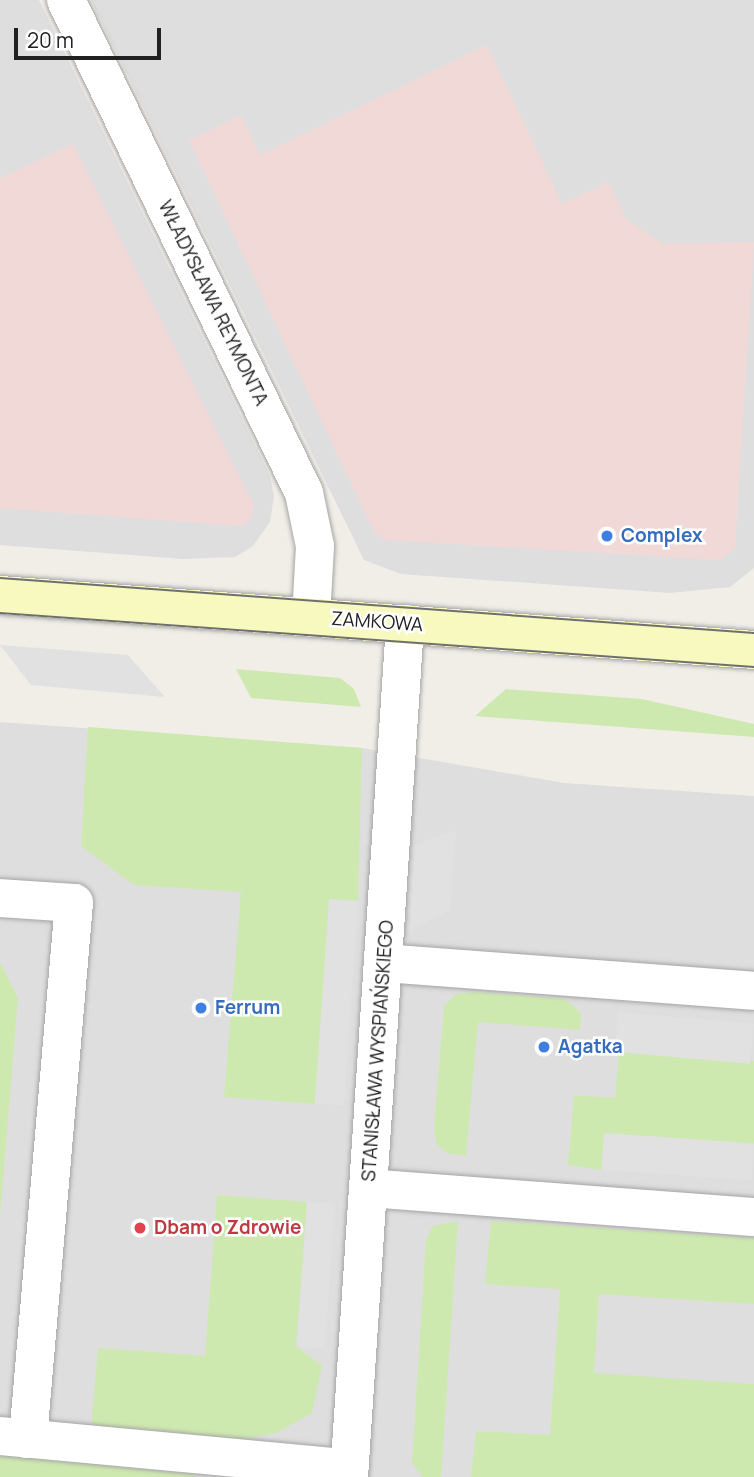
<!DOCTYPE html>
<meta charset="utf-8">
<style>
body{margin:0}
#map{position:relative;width:754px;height:1477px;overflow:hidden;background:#f1eee8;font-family:Manrope,sans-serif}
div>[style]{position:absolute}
.residential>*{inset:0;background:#dfdede}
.commercial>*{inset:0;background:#f1d9d8}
.grass>*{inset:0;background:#cee9b0}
.parking>*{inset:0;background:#e1e1e1;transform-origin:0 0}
.roads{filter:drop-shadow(0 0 2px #a5a5a5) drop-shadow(0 0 2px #a5a5a5)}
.street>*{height:38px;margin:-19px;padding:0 19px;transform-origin:19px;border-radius:19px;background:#fff}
.secondary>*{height:38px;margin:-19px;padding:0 19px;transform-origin:19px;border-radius:19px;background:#f7f9bf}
.tram>*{height:2px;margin:-1px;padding:0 1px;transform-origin:1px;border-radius:1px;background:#6f6f6f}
.dots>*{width:19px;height:19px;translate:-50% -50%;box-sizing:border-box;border:4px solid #fff;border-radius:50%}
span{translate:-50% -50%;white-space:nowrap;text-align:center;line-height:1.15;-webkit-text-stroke:5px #fff;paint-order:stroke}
.street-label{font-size:19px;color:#212121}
.shop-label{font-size:19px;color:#366cbe;font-weight:700}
.left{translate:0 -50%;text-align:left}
.health-label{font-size:19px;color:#be3a42;font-weight:700}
.scale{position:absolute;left:14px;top:28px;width:147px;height:32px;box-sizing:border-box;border:4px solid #212121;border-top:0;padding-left:9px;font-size:21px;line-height:24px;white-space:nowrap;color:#212121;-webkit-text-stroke:5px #fff;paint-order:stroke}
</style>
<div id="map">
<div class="residential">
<i style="clip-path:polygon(0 0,39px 0,270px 476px,274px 496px,270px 522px,253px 546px,235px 557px,183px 559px,0 545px)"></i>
<i style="clip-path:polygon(91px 0,754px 0,754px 568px,730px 587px,670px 593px,401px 574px,364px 560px)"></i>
<i style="clip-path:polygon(0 722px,362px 748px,564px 783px,754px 796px,754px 1477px,0 1477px)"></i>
</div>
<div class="commercial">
<i style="clip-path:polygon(487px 45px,562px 204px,608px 182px,627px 220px,663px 244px,754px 242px,735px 548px,721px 560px,387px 540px,374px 532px,189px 140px,241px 115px,260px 155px)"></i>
<i style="clip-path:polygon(73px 144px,254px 506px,250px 520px,241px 526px,0 508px,0 178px)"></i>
</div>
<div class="grass">
<i style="clip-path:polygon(236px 669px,340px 678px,354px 689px,361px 707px,251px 698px)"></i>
<i style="clip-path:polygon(506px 689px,642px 699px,754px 724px,754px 737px,475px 716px)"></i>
<i style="clip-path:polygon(88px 727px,362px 748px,358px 901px,329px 906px,316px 1104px,224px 1097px,241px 892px,134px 885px,81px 846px)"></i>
<i style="clip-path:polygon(0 962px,18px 998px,0 1217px)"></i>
<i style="clip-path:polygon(474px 992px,565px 999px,581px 1013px,580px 1030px,478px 1022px,466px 1156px,446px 1153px,436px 1143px,434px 1126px,444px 1006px,456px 994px)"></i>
<i style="clip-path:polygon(619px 1052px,754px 1061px,754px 1144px,605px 1133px,602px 1170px,568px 1165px,574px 1095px,615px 1098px)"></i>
<i style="clip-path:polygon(217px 1195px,307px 1202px,296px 1346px,322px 1366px,312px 1413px,276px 1433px,243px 1439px,91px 1428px,98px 1348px,205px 1356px)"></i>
<i style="clip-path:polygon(458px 1221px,441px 1477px,423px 1477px,412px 1463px,426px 1239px,433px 1226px)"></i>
<i style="clip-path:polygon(491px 1221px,754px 1238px,754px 1304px,599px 1294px,594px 1373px,754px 1384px,754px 1477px,471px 1477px,476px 1431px,550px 1435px,560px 1289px,485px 1284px)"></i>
<i style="clip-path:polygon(0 1454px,193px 1474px,193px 1477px,0 1477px)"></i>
</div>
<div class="parking">
<i style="clip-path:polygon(0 645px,128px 655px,165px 697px,31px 685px)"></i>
<i style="clip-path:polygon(456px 830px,450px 910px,409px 931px,415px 845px)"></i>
<i style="left:358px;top:901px;width:205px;height:29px;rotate:94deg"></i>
<i style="left:618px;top:1012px;width:136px;height:40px;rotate:5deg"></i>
<i style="left:604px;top:1133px;width:150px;height:37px;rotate:4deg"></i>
<i style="left:307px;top:1202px;width:28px;height:145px;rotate:4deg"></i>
</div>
<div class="roads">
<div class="street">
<i style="left:66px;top:0;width:547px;rotate:64.23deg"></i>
<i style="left:304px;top:493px;width:54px;rotate:78.3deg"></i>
<i style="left:315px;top:546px;width:72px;rotate:93.2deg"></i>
<i style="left:0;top:898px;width:74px;rotate:3.9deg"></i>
<i style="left:74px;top:903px;width:538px;rotate:94.91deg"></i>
<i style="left:384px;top:963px;width:371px;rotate:4.3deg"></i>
<i style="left:368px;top:1188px;width:387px;rotate:4.3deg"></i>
<i style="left:0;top:1436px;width:347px;rotate:5.3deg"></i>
<i style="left:349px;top:1477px;width:855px;rotate:-86.24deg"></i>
</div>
<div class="secondary">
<i style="left:0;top:595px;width:756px;rotate:4.17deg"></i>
</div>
</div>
<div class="tram">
<i style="left:0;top:578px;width:756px;rotate:4.17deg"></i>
<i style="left:0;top:613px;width:756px;rotate:4.1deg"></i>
</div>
<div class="dots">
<i style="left:607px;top:536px;background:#3f7fe0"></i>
<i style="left:201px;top:1008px;background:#3f7fe0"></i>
<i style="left:544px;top:1047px;background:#3f7fe0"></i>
<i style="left:140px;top:1228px;background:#e0444e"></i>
</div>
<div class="street-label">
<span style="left:213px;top:303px;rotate:64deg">WŁADYSŁAWA REYMONTA</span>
<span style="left:377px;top:622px;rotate:4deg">ZAMKOWA</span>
<span style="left:378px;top:1051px;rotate:-86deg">STANISŁAWA WYSPIAŃSKIEGO</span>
</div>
<div class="shop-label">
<span class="left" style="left:621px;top:536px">Complex</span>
<span class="left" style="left:215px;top:1008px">Ferrum</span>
<span class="left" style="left:558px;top:1047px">Agatka</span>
</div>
<div class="health-label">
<span class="left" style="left:154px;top:1228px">Dbam o Zdrowie</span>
</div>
<div class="scale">20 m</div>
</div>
